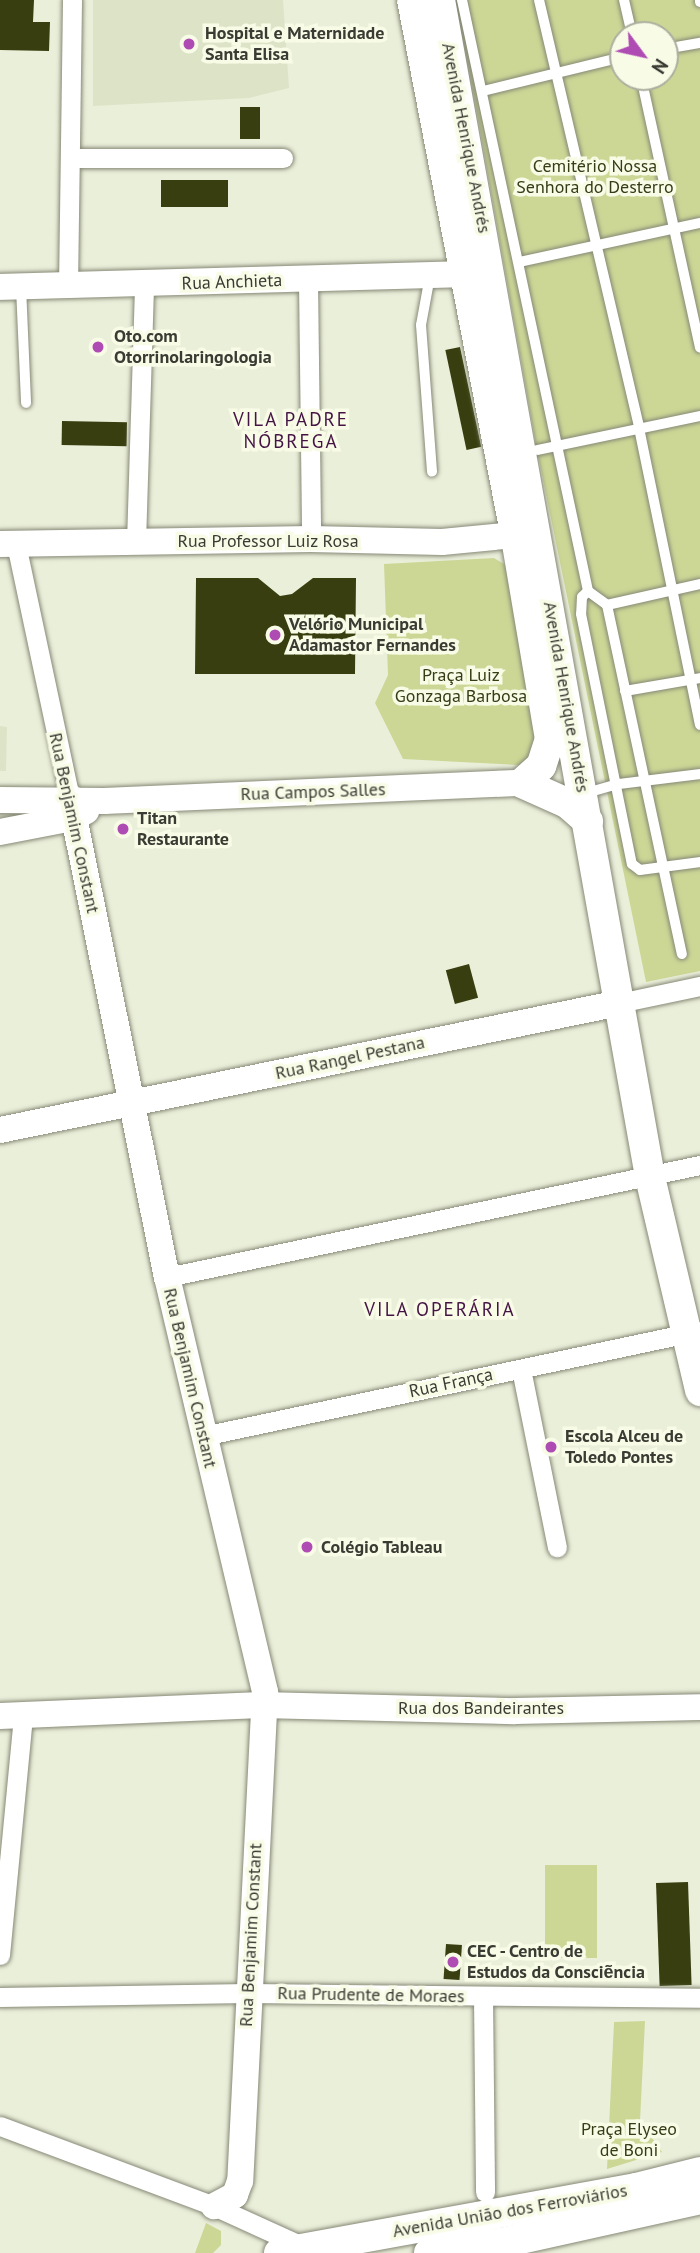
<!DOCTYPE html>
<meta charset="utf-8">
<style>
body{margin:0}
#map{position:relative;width:700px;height:2253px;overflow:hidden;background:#eaefda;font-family:"PT Sans",sans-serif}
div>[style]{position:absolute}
.built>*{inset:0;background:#dde3c7}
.green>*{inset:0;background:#ccd796;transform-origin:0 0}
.building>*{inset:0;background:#383e0f;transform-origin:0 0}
.roads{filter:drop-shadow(0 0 2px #868976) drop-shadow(0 0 2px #868976)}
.lane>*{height:10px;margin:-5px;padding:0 5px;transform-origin:5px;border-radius:5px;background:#fff}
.street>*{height:19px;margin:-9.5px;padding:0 9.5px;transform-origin:9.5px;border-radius:9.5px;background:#fff}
.secondary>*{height:26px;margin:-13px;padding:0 13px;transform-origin:13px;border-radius:13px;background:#fff}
.primary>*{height:30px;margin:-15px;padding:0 15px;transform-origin:15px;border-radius:15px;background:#fff}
.dots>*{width:19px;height:19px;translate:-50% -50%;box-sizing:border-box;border:4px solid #f8fce7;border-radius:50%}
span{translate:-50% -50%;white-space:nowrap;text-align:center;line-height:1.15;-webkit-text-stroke:7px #f8fce7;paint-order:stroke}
.poi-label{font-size:18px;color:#3a3b33;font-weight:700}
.left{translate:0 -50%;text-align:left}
.street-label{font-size:18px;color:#3a3b33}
.park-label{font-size:18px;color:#373c17}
.neighbourhood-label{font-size:19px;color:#441445;letter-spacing:2px}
.north{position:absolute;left:609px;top:21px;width:70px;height:70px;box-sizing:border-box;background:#f8fce7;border:2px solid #acaf9f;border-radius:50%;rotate:123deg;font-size:19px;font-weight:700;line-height:28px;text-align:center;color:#3a3b33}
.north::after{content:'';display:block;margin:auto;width:24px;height:32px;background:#af4cb3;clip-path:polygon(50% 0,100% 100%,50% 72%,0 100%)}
</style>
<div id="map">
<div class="built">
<i style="clip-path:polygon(93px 0,283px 0,289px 88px,249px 98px,93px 106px)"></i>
<i style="clip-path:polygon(0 726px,7px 727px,6px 771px,0 771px)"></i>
</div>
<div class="green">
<i style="clip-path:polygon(evenodd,457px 0,700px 0,700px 971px,646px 982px,537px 450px,457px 0,623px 35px,665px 35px,665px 77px,623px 77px,623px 35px)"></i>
<i style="clip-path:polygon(494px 558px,507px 566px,535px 672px,538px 766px,403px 759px,375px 703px,388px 675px,384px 564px)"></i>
<i style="left:545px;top:1865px;width:52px;height:93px"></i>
<i style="clip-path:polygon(645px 2021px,640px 2121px,662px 2152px,607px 2169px,614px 2022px)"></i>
<i style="clip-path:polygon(206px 2223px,221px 2231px,221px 2245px,213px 2253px,195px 2253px)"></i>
</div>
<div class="building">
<i style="clip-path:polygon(0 0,34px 0,33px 22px,50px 22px,49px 51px,0 50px)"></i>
<i style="left:240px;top:107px;width:20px;height:32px"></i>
<i style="left:228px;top:180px;width:27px;height:67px;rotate:90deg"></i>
<i style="left:460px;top:347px;width:102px;height:15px;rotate:78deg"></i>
<i style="left:62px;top:421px;width:65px;height:24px;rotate:1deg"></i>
<i style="clip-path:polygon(196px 578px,258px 578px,280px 596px,292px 594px,313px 578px,356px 578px,355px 674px,195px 674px)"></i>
<i style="left:469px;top:964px;width:35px;height:24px;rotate:75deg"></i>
<i style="left:688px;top:1882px;width:103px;height:32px;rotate:88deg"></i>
<i style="left:446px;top:1944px;width:16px;height:35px;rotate:4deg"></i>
</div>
<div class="roads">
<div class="lane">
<i style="left:462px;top:0;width:604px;rotate:77.96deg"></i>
<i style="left:588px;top:591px;width:24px;rotate:36deg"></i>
<i style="left:607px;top:605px;width:357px;rotate:77.9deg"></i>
<i style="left:539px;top:0;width:440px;rotate:76.8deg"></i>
<i style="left:639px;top:428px;width:303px;rotate:78.4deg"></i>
<i style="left:624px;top:0;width:36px;rotate:77deg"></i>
<i style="left:700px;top:0;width:2px;rotate:90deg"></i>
<i style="left:665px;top:49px;width:36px;rotate:-10deg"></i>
<i style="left:641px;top:77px;width:277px;rotate:77.7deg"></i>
<i style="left:483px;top:91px;width:144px;rotate:-13.7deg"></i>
<i style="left:519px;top:262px;width:185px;rotate:-12.2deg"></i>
<i style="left:430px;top:276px;width:50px;rotate:100.4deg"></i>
<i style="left:421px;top:325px;width:147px;rotate:85.7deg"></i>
<i style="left:21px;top:287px;width:116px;rotate:87.5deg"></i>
<i style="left:537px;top:450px;width:167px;rotate:-11.8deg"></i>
<i style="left:588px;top:591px;width:8px;rotate:135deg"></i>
<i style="left:582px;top:597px;width:17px;rotate:93deg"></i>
<i style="left:581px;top:614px;width:255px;rotate:78.5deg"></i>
<i style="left:632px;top:864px;width:10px;rotate:37deg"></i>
<i style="left:640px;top:870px;width:61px;rotate:-7.6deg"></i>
<i style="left:607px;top:605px;width:95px;rotate:-12.7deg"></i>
<i style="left:625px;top:691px;width:76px;rotate:-9.8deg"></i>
<i style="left:583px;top:794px;width:37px;rotate:-16deg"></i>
<i style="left:619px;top:784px;width:82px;rotate:-7deg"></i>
</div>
<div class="street">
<i style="left:70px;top:158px;width:213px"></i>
<i style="left:308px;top:280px;width:259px;rotate:89.3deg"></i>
<i style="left:68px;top:287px;width:287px;rotate:-89.2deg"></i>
<i style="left:136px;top:542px;width:257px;rotate:-88.2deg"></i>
<i style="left:16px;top:544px;width:259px;rotate:78deg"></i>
<i style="left:619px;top:1003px;width:83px;rotate:-11.9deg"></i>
<i style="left:167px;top:1277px;width:545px;rotate:-11.87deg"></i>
<i style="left:521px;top:1369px;width:182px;rotate:78.6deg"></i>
<i style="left:203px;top:1436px;width:506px;rotate:-11.98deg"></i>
<i style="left:0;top:1955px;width:239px;rotate:-84.5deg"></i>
<i style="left:483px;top:1996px;width:196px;rotate:89.4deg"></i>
<i style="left:0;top:1997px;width:248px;rotate:-0.9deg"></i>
<i style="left:248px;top:1993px;width:452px;rotate:0.6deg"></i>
<i style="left:0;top:2126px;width:228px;rotate:20.5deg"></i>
<i style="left:214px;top:2206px;width:99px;rotate:24.5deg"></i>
</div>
<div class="secondary">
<i style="left:0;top:287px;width:464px;rotate:-1.6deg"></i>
<i style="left:0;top:544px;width:311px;rotate:-0.9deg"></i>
<i style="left:311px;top:539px;width:131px;rotate:1.3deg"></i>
<i style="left:442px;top:542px;width:94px;rotate:-5.5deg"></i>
<i style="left:70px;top:797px;width:490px;rotate:78.6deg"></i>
<i style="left:167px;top:1277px;width:426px;rotate:76.7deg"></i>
<i style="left:265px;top:1692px;width:490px;rotate:92.9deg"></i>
<i style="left:240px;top:2181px;width:15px;rotate:110deg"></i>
<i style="left:235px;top:2195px;width:24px;rotate:152deg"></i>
<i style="left:0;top:800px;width:104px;rotate:0.6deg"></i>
<i style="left:104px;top:801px;width:418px;rotate:-2.5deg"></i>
<i style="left:0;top:832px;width:74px;rotate:-10.9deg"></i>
<i style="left:73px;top:818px;width:15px;rotate:-28deg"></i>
<i style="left:0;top:1130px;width:632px;rotate:-11.59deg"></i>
<i style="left:0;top:1716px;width:261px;rotate:-2.4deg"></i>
<i style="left:261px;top:1705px;width:254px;rotate:1.4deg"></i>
<i style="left:515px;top:1711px;width:185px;rotate:-1.2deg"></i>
</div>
<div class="primary">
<i style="left:412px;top:0;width:548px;rotate:79.06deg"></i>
<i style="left:516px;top:538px;width:204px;rotate:80.4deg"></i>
<i style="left:550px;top:739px;width:28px;rotate:108deg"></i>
<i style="left:541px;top:766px;width:25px;rotate:138deg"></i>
<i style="left:522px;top:783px;width:49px;rotate:24deg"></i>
<i style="left:567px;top:803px;width:28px;rotate:41deg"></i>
<i style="left:440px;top:0;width:1196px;rotate:79.88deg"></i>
<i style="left:650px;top:1177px;width:220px;rotate:76.8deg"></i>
<i style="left:279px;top:2253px;width:363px;rotate:-10.3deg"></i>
<i style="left:636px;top:2188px;width:66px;rotate:-14deg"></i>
<i style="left:429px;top:2253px;width:83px;rotate:-8.3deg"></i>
<i style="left:511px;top:2241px;width:194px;rotate:-12.5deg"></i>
</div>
</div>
<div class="dots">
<i style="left:189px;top:44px;background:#af4cb3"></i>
<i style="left:98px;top:347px;background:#af4cb3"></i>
<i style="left:275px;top:635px;background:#af4cb3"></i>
<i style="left:123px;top:829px;background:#af4cb3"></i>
<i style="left:551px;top:1447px;background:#af4cb3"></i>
<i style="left:307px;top:1547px;background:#af4cb3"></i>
<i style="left:453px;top:1962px;background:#af4cb3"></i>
</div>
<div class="poi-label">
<span class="left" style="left:205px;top:44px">Hospital e Maternidade<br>Santa Elisa</span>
<span class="left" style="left:114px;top:347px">Oto.com<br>Otorrinolaringologia</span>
<span class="left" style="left:289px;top:635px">Velório Municipal<br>Adamastor Fernandes</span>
<span class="left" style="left:137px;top:829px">Titan<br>Restaurante</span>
<span class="left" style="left:565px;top:1447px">Escola Alceu de<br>Toledo Pontes</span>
<span class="left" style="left:321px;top:1547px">Colégio Tableau</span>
<span class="left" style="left:467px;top:1962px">CEC - Centro de<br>Estudos da Consciẽncia</span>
</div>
<div class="street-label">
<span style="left:466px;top:138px;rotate:79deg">Avenida Henrique Andrés</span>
<span style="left:232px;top:282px;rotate:-2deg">Rua Anchieta</span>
<span style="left:268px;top:541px">Rua Professor Luiz Rosa</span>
<span style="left:566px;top:697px;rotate:80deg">Avenida Henrique Andrés</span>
<span style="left:313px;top:792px;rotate:-2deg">Rua Campos Salles</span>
<span style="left:74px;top:823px;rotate:78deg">Rua Benjamim Constant</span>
<span style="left:350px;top:1058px;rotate:-12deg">Rua Rangel Pestana</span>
<span style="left:190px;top:1378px;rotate:77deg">Rua Benjamim Constant</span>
<span style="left:451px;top:1383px;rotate:-12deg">Rua França</span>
<span style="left:481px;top:1708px">Rua dos Bandeirantes</span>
<span style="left:251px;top:1935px;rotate:-87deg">Rua Benjamim Constant</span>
<span style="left:371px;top:1995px;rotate:1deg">Rua Prudente de Moraes</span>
<span style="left:510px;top:2211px;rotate:-10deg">Avenida União dos Ferroviários</span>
</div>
<div class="park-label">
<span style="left:595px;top:177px">Cemitério Nossa<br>Senhora do Desterro</span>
<span style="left:461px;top:686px">Praça Luiz<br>Gonzaga Barbosa</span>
<span style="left:629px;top:2140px">Praça Elyseo<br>de Boni</span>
</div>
<div class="neighbourhood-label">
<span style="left:291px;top:431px">VILA PADRE<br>NÓBREGA</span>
<span style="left:440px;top:1310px">VILA OPERÁRIA</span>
</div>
<div class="north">N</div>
</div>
